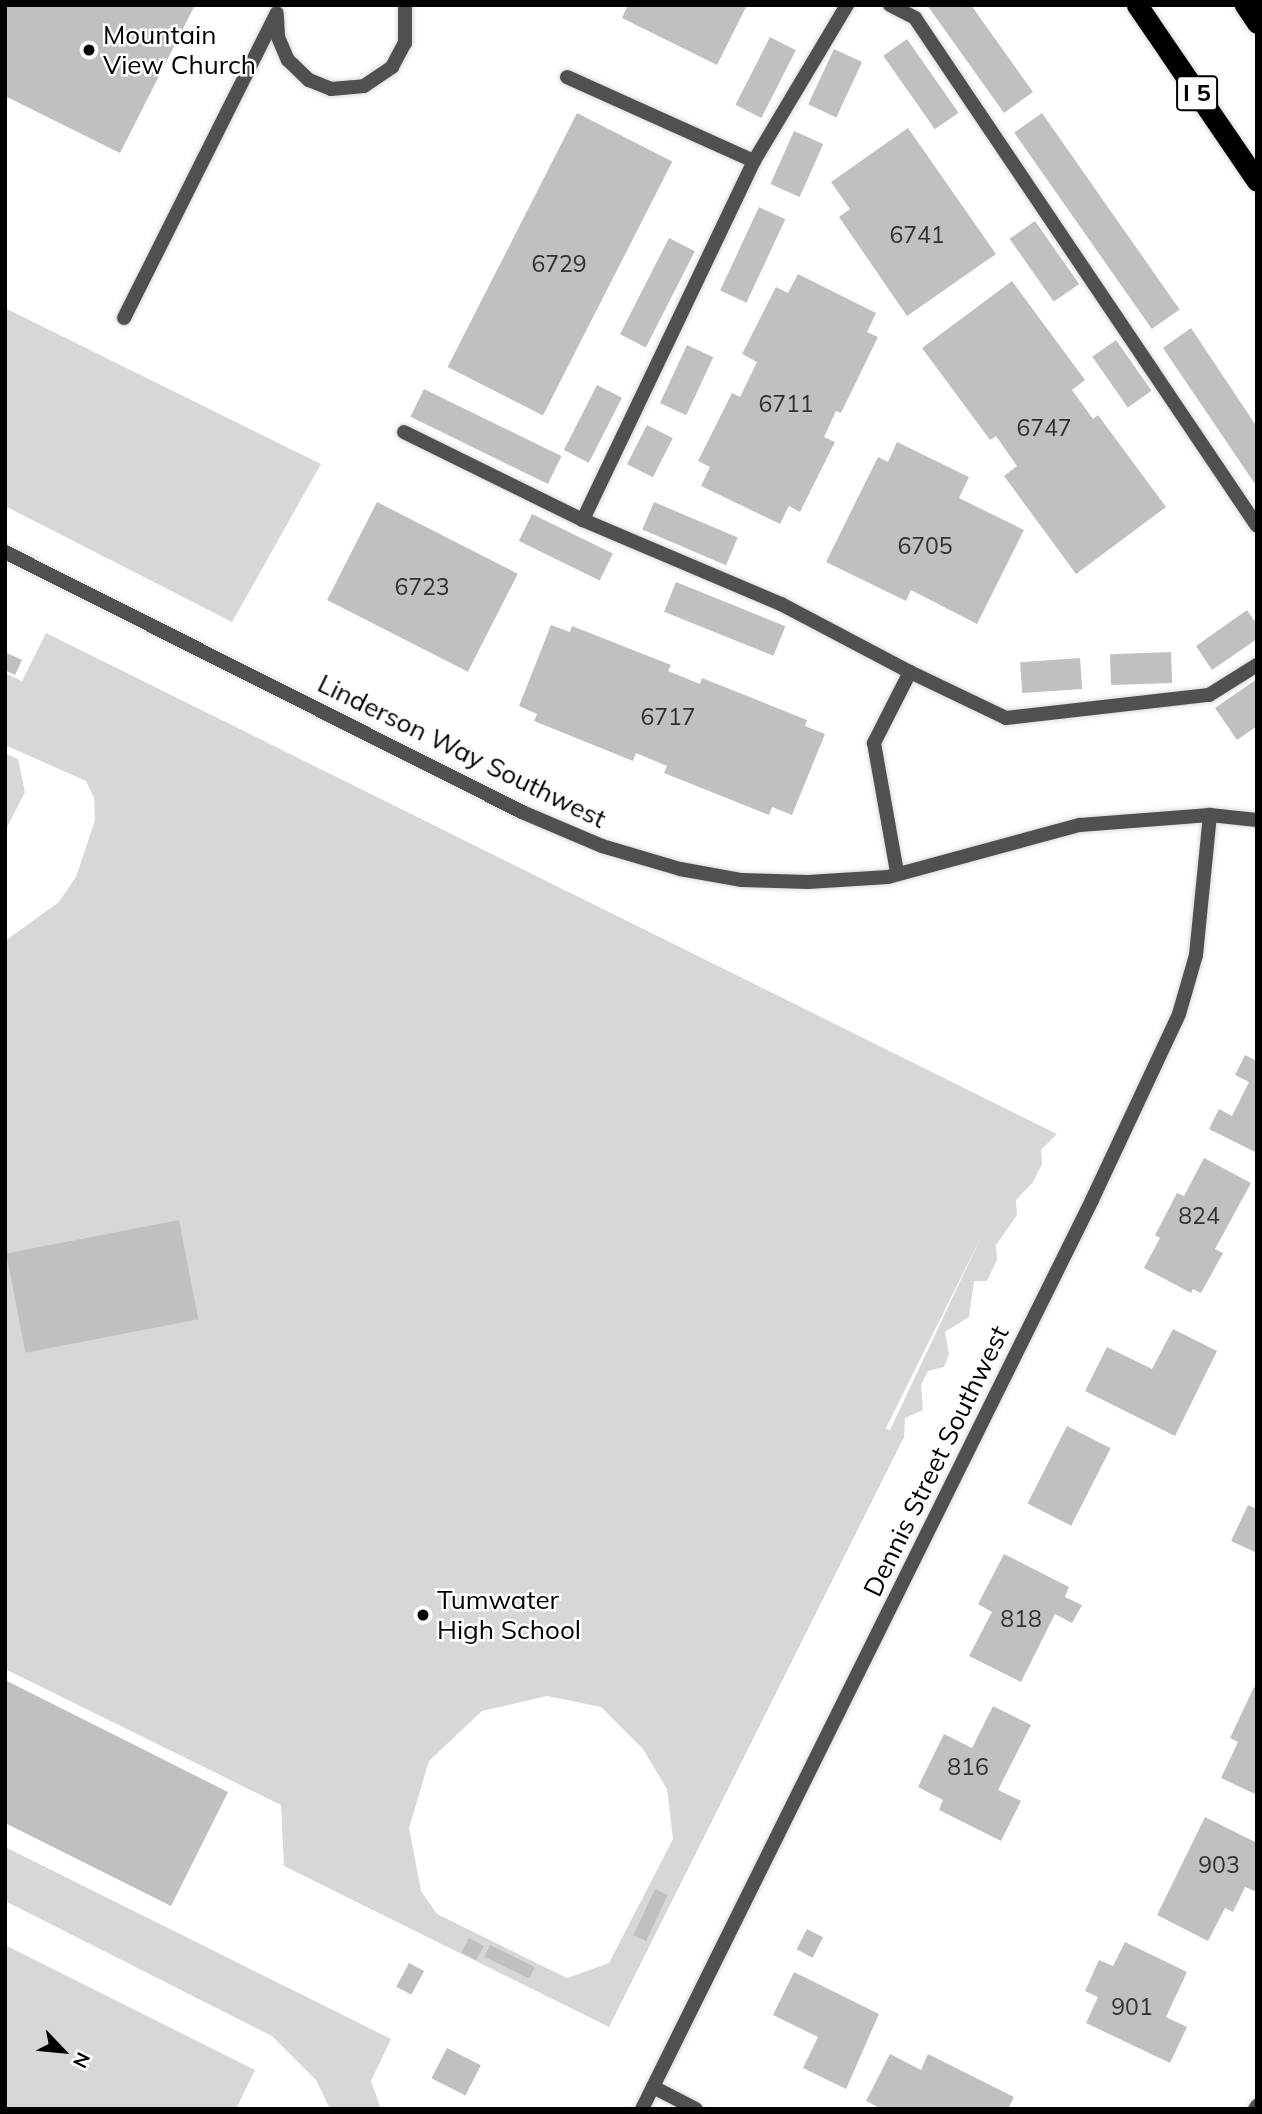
<!DOCTYPE html>
<style>
body{margin:0}
#map{position:relative;width:1262px;height:2114px;overflow:hidden;background:#fff;font-family:Mulish,sans-serif}
div>[style]{position:absolute}
.green>*{inset:0;background:#d7d7d7}
.building>*{inset:0;background:#c0c0c0;transform-origin:0 0}
.roads{filter:drop-shadow(0 0 2px #dbdbdb) drop-shadow(0 0 2px #dbdbdb)}
.service>*{height:14px;margin:-7px;padding:0 7px;transform-origin:7px;border-radius:7px;background:#505050}
.minor>*{height:14px;margin:-7px;padding:0 7px;transform-origin:7px;border-radius:7px;background:#505050}
.tertiary>*{height:14px;margin:-7px;padding:0 7px;transform-origin:7px;border-radius:7px;background:#505050}
.motorway>*{height:21px;margin:-10.5px;padding:0 10.5px;transform-origin:10.5px;border-radius:10.5px;background:#000}
.dots>*{width:19px;height:19px;translate:-50% -50%;box-sizing:border-box;border:4px solid #fff;border-radius:50%}
span{translate:-50% -50%;white-space:nowrap;text-align:center;line-height:1.15;-webkit-text-stroke:5px #fff;paint-order:stroke}
.number-label{font-size:23px;color:#303030}
.number-label span{-webkit-text-stroke-width:0}
.shield-label span{padding:2px 5px;background:#fff;border:2px solid;border-radius:5px;-webkit-text-stroke-width:0}
.shield-label{font-size:24px;color:#000;font-weight:700}
.poi-label{font-size:26px;color:#000}
.left{translate:0 -50%;text-align:left}
.street-label{font-size:26px;color:#000}
.frame{position:absolute;inset:0;border:7px solid #000;pointer-events:none}
.north{position:absolute;left:28px;top:2016px;width:70px;height:70px;-webkit-text-stroke:5px #fff;paint-order:stroke;rotate:116deg;font-size:19px;font-weight:700;line-height:28px;text-align:center;color:#000}
.north::after{content:'';display:block;margin:auto;width:24px;height:32px;background:#000;clip-path:polygon(50% 0,100% 100%,50% 72%,0 100%)}
</style>
<div id="map">
<div class="green">
<i style="clip-path:polygon(5px 308px,321px 464px,232px 622px,5px 506px)"></i>
<i style="clip-path:polygon(evenodd,46px 633px,1057px 1134px,1041px 1150px,1042px 1164px,1033px 1182px,1016px 1200px,1017px 1215px,996px 1245px,997px 1260px,987px 1281px,974px 1281px,969px 1317px,945px 1332px,949px 1355px,944px 1367px,928px 1371px,921px 1385px,923px 1410px,905px 1418px,904px 1437px,609px 2027px,284px 1866px,281px 1805px,5px 1669px,5px 941px,59px 902px,76px 877px,95px 820px,94px 798px,86px 781px,5px 745px,5px 673px,22px 681px,46px 633px,983px 1233px,890px 1430px,886px 1429px,886px 1428px,983px 1233px,46px 633px,547px 1696px,601px 1707px,643px 1749px,667px 1789px,673px 1839px,609px 1963px,567px 1978px,437px 1914px,421px 1891px,409px 1828px,429px 1761px,482px 1711px,547px 1696px)"></i>
<i style="clip-path:polygon(5px 753px,18px 759px,25px 792px,5px 831px)"></i>
<i style="clip-path:polygon(5px 1847px,391px 2039px,371px 2081px,381px 2109px,330px 2109px,316px 2080px,272px 2036px,5px 1901px)"></i>
<i style="clip-path:polygon(5px 1945px,255px 2070px,236px 2109px,5px 2109px)"></i>
</div>
<div class="building">
<i style="clip-path:polygon(5px 5px,195px 5px,120px 153px,5px 96px)"></i>
<i style="clip-path:polygon(628px 5px,747px 5px,717px 65px,622px 18px)"></i>
<i style="clip-path:polygon(927px 5px,971px 5px,1033px 92px,1004px 113px)"></i>
<i style="left:770px;top:37px;width:29px;height:76px;rotate:27deg"></i>
<i style="left:907px;top:39px;width:90px;height:29px;rotate:55deg"></i>
<i style="left:834px;top:49px;width:31px;height:61px;rotate:25deg"></i>
<i style="left:577px;top:113px;width:107px;height:285px;rotate:27deg"></i>
<i style="left:1042px;top:113px;width:240px;height:34px;rotate:55deg"></i>
<i style="clip-path:polygon(908px 128px,996px 254px,907px 316px,839px 217px,850px 209px,831px 182px)"></i>
<i style="left:794px;top:131px;width:32px;height:58px;rotate:24deg"></i>
<i style="left:759px;top:207px;width:29px;height:92px;rotate:25deg"></i>
<i style="left:1035px;top:221px;width:77px;height:31px;rotate:55deg"></i>
<i style="left:669px;top:238px;width:29px;height:108px;rotate:27deg"></i>
<i style="clip-path:polygon(798px 274px,876px 313px,867px 332px,878px 337px,841px 413px,836px 411px,824px 437px,835px 442px,800px 512px,789px 506px,780px 524px,701px 486px,710px 467px,698px 461px,732px 393px,740px 397px,757px 362px,742px 354px,776px 287px,788px 293px)"></i>
<i style="clip-path:polygon(1012px 281px,1085px 380px,1072px 390px,1093px 419px,1098px 415px,1166px 507px,1076px 574px,1004px 476px,1017px 466px,996px 436px,990px 440px,922px 348px)"></i>
<i style="clip-path:polygon(1191px 328px,1257px 427px,1257px 487px,1163px 348px)"></i>
<i style="left:1116px;top:340px;width:62px;height:29px;rotate:55deg"></i>
<i style="left:687px;top:345px;width:29px;height:64px;rotate:25deg"></i>
<i style="left:597px;top:385px;width:28px;height:73px;rotate:27deg"></i>
<i style="left:424px;top:389px;width:153px;height:31px;rotate:26deg"></i>
<i style="left:647px;top:425px;width:29px;height:44px;rotate:27deg"></i>
<i style="clip-path:polygon(897px 442px,969px 477px,959px 498px,1024px 530px,977px 624px,911px 590px,906px 601px,826px 562px,878px 457px,888px 462px)"></i>
<i style="left:377px;top:502px;width:158px;height:110px;rotate:27deg"></i>
<i style="left:654px;top:502px;width:91px;height:30px;rotate:23deg"></i>
<i style="left:532px;top:514px;width:90px;height:30px;rotate:26deg"></i>
<i style="left:676px;top:582px;width:118px;height:32px;rotate:22deg"></i>
<i style="clip-path:polygon(1247px 610px,1257px 625px,1257px 639px,1212px 670px,1196px 646px)"></i>
<i style="clip-path:polygon(551px 625px,570px 632px,572px 626px,671px 665px,668px 671px,700px 684px,702px 678px,807px 720px,805px 726px,825px 734px,792px 815px,772px 807px,769px 815px,664px 773px,667px 766px,636px 753px,633px 761px,534px 721px,537px 714px,519px 706px)"></i>
<i style="clip-path:polygon(5px 652px,22px 660px,15px 675px,5px 670px)"></i>
<i style="left:1171px;top:652px;width:31px;height:61px;rotate:88deg"></i>
<i style="left:1080px;top:658px;width:31px;height:60px;rotate:86deg"></i>
<i style="clip-path:polygon(1257px 679px,1257px 726px,1237px 740px,1215px 708px)"></i>
<i style="clip-path:polygon(1245px 1055px,1257px 1061px,1257px 1153px,1209px 1129px,1219px 1109px,1232px 1116px,1249px 1082px,1235px 1075px)"></i>
<i style="clip-path:polygon(1204px 1158px,1251px 1183px,1215px 1249px,1223px 1253px,1201px 1293px,1193px 1289px,1191px 1293px,1144px 1268px,1160px 1238px,1155px 1235px,1177px 1193px,1184px 1196px)"></i>
<i style="left:179px;top:1220px;width:101px;height:176px;rotate:79deg"></i>
<i style="clip-path:polygon(1173px 1329px,1217px 1351px,1175px 1436px,1085px 1391px,1107px 1347px,1152px 1369px)"></i>
<i style="left:1067px;top:1426px;width:49px;height:87px;rotate:27deg"></i>
<i style="clip-path:polygon(1248px 1505px,1257px 1509px,1257px 1553px,1231px 1541px)"></i>
<i style="clip-path:polygon(1004px 1554px,1069px 1587px,1065px 1597px,1082px 1605px,1072px 1623px,1055px 1614px,1021px 1682px,969px 1656px,992px 1612px,978px 1604px)"></i>
<i style="clip-path:polygon(5px 1680px,228px 1792px,171px 1906px,5px 1823px)"></i>
<i style="clip-path:polygon(1254px 1687px,1257px 1688px,1257px 1795px,1221px 1778px,1238px 1742px,1230px 1738px)"></i>
<i style="clip-path:polygon(993px 1706px,1031px 1725px,998px 1790px,1021px 1801px,1001px 1841px,939px 1810px,943px 1800px,918px 1787px,944px 1734px,972px 1748px)"></i>
<i style="clip-path:polygon(1205px 1817px,1257px 1843px,1257px 1892px,1245px 1887px,1233px 1912px,1225px 1908px,1208px 1941px,1157px 1915px)"></i>
<i style="left:655px;top:1889px;width:14px;height:51px;rotate:25deg"></i>
<i style="left:807px;top:1929px;width:18px;height:23px;rotate:27deg"></i>
<i style="left:469px;top:1938px;width:17px;height:16px;rotate:28deg"></i>
<i style="clip-path:polygon(1125px 1942px,1187px 1972px,1166px 2017px,1187px 2027px,1170px 2063px,1086px 2023px,1098px 1997px,1085px 1991px,1099px 1960px,1113px 1966px)"></i>
<i style="left:490px;top:1945px;width:50px;height:13px;rotate:26deg"></i>
<i style="left:409px;top:1963px;width:17px;height:27px;rotate:28deg"></i>
<i style="clip-path:polygon(794px 1972px,879px 2014px,846px 2089px,803px 2068px,818px 2037px,773px 2015px)"></i>
<i style="left:447px;top:2048px;width:38px;height:34px;rotate:27deg"></i>
<i style="clip-path:polygon(890px 2054px,921px 2070px,928px 2054px,1014px 2097px,1008px 2109px,882px 2109px,866px 2101px)"></i>
</div>
<div class="roads">
<div class="service">
<i style="left:890px;top:5px;width:28px;rotate:27deg"></i>
<i style="left:915px;top:18px;width:612px;rotate:56.05deg"></i>
<i style="left:277px;top:17px;width:20px;rotate:87deg"></i>
<i style="left:278px;top:37px;width:25px;rotate:67deg"></i>
<i style="left:288px;top:60px;width:29px;rotate:44deg"></i>
<i style="left:309px;top:80px;width:24px;rotate:22deg"></i>
<i style="left:331px;top:89px;width:33px;rotate:-5deg"></i>
<i style="left:364px;top:86px;width:34px;rotate:-34deg"></i>
<i style="left:392px;top:67px;width:27px;rotate:-62deg"></i>
<i style="left:405px;top:43px;width:38px;rotate:-90deg"></i>
<i style="left:567px;top:77px;width:205px;rotate:24.2deg"></i>
<i style="left:754px;top:161px;width:398px;rotate:115.5deg"></i>
<i style="left:754px;top:161px;width:182px;rotate:-59.2deg"></i>
<i style="left:124px;top:318px;width:341px;rotate:-63.4deg"></i>
<i style="left:404px;top:432px;width:199px;rotate:26.2deg"></i>
<i style="left:583px;top:520px;width:215px;rotate:23deg"></i>
<i style="left:781px;top:604px;width:146px;rotate:27.8deg"></i>
<i style="left:910px;top:672px;width:80px;rotate:116.9deg"></i>
<i style="left:874px;top:743px;width:131px;rotate:79.9deg"></i>
<i style="left:910px;top:672px;width:106px;rotate:25.6deg"></i>
<i style="left:1006px;top:718px;width:204px;rotate:-6.5deg"></i>
<i style="left:1209px;top:695px;width:57px;rotate:-32deg"></i>
</div>
<div class="minor">
<i style="left:653px;top:2087px;width:48px;rotate:27.1deg"></i>
<i style="left:1255px;top:2109px;width:4px;rotate:-56deg"></i>
</div>
<div class="tertiary">
<i style="left:5px;top:552px;width:579px;rotate:26.7deg"></i>
<i style="left:522px;top:812px;width:87px;rotate:23deg"></i>
<i style="left:602px;top:846px;width:81px;rotate:16.4deg"></i>
<i style="left:680px;top:869px;width:63px;rotate:10.1deg"></i>
<i style="left:742px;top:880px;width:66px;rotate:1.7deg"></i>
<i style="left:808px;top:882px;width:80px;rotate:-3.6deg"></i>
<i style="left:888px;top:877px;width:199px;rotate:-15.2deg"></i>
<i style="left:1080px;top:825px;width:130px;rotate:-4.4deg"></i>
<i style="left:1210px;top:815px;width:47px;rotate:6.1deg"></i>
<i style="left:642px;top:2109px;width:1014px;rotate:-63.66deg"></i>
<i style="left:1092px;top:1200px;width:205px;rotate:-64.9deg"></i>
<i style="left:1179px;top:1014px;width:61px;rotate:-73.9deg"></i>
<i style="left:1196px;top:955px;width:141px;rotate:-84.3deg"></i>
</div>
<div class="motorway">
<i style="left:1137px;top:5px;width:213px;rotate:55.7deg"></i>
<i style="left:1245px;top:5px;width:22px;rotate:56deg"></i>
</div>
</div>
<div class="dots">
<i style="left:89px;top:50px;background:#000"></i>
<i style="left:423px;top:1615px;background:#000"></i>
</div>
<div class="number-label">
<span style="left:917px;top:235px">6741</span>
<span style="left:559px;top:264px">6729</span>
<span style="left:786px;top:404px">6711</span>
<span style="left:1044px;top:428px">6747</span>
<span style="left:925px;top:546px">6705</span>
<span style="left:422px;top:587px">6723</span>
<span style="left:668px;top:717px">6717</span>
<span style="left:1199px;top:1216px">824</span>
<span style="left:1021px;top:1619px">818</span>
<span style="left:968px;top:1767px">816</span>
<span style="left:1219px;top:1865px">903</span>
<span style="left:1132px;top:2007px">901</span>
</div>
<div class="shield-label">
<span style="left:1197px;top:93px">I 5</span>
</div>
<div class="poi-label">
<span class="left" style="left:103px;top:50px">Mountain<br>View Church</span>
<span class="left" style="left:437px;top:1615px">Tumwater<br>High School</span>
</div>
<div class="street-label">
<span style="left:462px;top:751px;rotate:26deg">Linderson Way Southwest</span>
<span style="left:936px;top:1461px;rotate:-64deg">Dennis Street Southwest</span>
</div>
<div class="frame"></div>
<div class="north">N</div>
</div>
